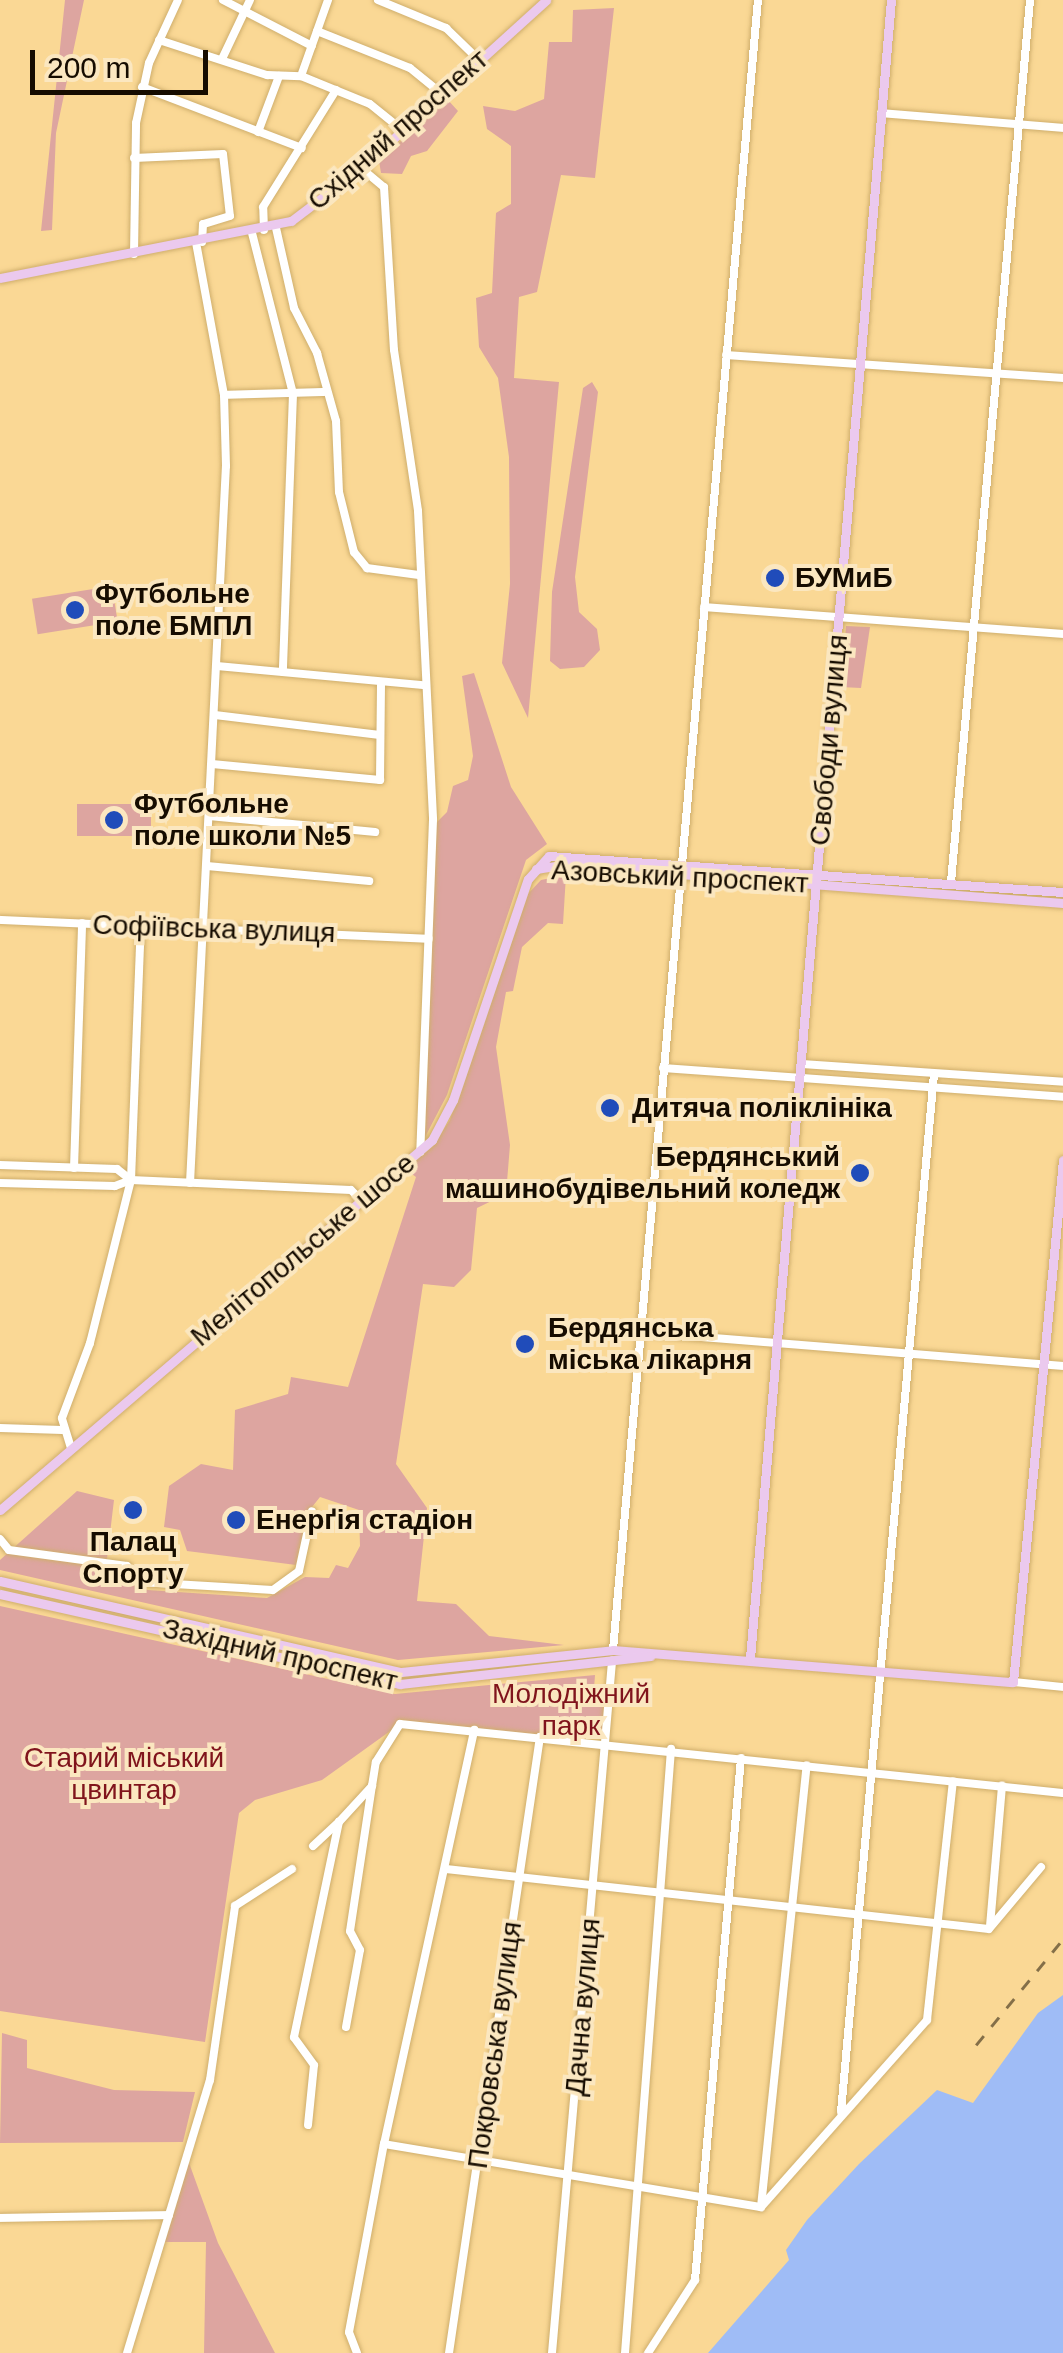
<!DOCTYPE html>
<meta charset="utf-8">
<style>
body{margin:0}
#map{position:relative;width:1063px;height:2353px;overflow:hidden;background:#fad895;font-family:Arial,sans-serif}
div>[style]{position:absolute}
.green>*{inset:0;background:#dda5a0;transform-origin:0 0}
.water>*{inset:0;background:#9fbcf6}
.roads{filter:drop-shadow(0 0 2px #cfae6c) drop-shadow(0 0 2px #cfae6c)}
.minor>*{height:8px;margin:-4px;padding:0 4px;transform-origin:4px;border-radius:4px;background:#fff}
.major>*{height:9px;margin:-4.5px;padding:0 4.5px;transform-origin:4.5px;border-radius:4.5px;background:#ebc9ee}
.rail>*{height:2.5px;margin-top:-1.25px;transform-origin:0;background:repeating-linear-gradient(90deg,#846f48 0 12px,transparent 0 24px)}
.dots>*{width:28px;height:28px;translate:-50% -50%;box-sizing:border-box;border:5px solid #fbe7c0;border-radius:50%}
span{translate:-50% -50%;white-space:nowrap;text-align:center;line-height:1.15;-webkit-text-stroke:8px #fbe7c0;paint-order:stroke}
.street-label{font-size:28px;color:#160c00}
.poi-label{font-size:28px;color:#160c00;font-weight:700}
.left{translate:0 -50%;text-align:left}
.right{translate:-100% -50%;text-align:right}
.park-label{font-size:28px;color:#80141c}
.scale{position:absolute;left:30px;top:50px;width:178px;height:45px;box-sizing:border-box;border:5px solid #160c00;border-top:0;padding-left:12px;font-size:30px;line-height:35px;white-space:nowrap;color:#160c00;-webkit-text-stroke:8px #fbe7c0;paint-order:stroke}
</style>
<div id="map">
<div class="green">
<i style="clip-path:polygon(65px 0,84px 0,56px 133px,52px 230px,41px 231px)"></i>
<i style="clip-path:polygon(614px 8px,595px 178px,561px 175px,537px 292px,519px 297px,514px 378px,559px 382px,528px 718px,502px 663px,510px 584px,509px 457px,498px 378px,479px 347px,476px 298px,492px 293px,496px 213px,511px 204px,511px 146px,487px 129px,483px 106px,515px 111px,544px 99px,549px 42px,572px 42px,573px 10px)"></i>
<i style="clip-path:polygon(447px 99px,458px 111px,427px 151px,411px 156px,402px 174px,381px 173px,379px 161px)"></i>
<i style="clip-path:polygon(592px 382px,598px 392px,575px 577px,579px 612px,597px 629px,600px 650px,584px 667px,560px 669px,550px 661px,552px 592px,583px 388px)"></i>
<i style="left:112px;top:586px;width:36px;height:81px;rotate:81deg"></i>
<i style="clip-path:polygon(846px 626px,870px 627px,861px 688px,841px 687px)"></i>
<i style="clip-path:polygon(474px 673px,511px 787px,547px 844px,526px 860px,447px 1095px,425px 1137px,436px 823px,447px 812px,453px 786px,468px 780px,473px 756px,462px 676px)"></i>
<i style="left:77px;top:804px;width:74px;height:32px"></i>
<i style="clip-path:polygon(566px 875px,563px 924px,548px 923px,522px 947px,513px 991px,506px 992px,496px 1047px,510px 1145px,506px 1194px,477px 1208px,471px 1270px,454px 1287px,423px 1284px,396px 1464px,427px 1508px,417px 1601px,456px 1604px,489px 1636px,564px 1645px,398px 1660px,0 1570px,0 1560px,77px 1491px,114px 1500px,106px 1567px,126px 1570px,135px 1586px,148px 1590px,267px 1598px,305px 1577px,329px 1578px,336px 1565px,348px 1568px,360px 1546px,359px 1510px,320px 1497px,308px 1512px,296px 1565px,187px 1551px,180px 1530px,164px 1527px,169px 1486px,201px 1464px,233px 1470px,235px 1410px,288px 1394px,291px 1377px,348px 1387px,416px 1177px,409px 1172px,390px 1183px,433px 1146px,450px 1120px,526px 896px,541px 880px)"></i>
<i style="clip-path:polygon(0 1586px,401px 1676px,596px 1659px,400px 1680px)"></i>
<i style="clip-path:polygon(0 1606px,395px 1694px,595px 1675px,594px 1689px,605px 1690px,601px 1739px,400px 1724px,322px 1780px,255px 1800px,239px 1813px,205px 2042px,0 2011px)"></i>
<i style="clip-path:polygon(2px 2033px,27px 2040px,27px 2068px,114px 2090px,195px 2092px,183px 2142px,0 2143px)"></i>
<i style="clip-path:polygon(188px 2160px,218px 2243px,275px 2353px,204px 2353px,206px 2242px,164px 2242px)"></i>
</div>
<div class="water">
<i style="clip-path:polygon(1063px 1995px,1063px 2353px,708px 2353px,789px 2260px,786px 2250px,807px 2220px,859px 2164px,937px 2090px,973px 2103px,1038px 2013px)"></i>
</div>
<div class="roads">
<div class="minor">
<i style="left:223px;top:0;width:100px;rotate:27.3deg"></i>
<i style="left:378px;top:0;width:74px;rotate:22.4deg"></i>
<i style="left:446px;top:28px;width:46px;rotate:44.1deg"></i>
<i style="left:317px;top:31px;width:100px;rotate:21.7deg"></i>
<i style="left:410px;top:68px;width:41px;rotate:39.1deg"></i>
<i style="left:159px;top:40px;width:114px;rotate:18deg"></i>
<i style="left:267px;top:75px;width:34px;rotate:2deg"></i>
<i style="left:301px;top:76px;width:74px;rotate:22.1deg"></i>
<i style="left:370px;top:104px;width:40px;rotate:39deg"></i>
<i style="left:222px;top:59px;width:65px;rotate:-64.6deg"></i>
<i style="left:301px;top:76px;width:81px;rotate:-70.4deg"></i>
<i style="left:142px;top:87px;width:171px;rotate:20.9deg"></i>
<i style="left:881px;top:113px;width:183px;rotate:4.7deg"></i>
<i style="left:258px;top:132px;width:60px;rotate:-69.4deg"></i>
<i style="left:134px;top:158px;width:89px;rotate:-2.6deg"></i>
<i style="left:223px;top:154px;width:62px;rotate:83.6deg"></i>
<i style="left:230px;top:216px;width:28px;rotate:163deg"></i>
<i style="left:203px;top:224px;width:18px;rotate:93deg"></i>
<i style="left:361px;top:168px;width:30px;rotate:40deg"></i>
<i style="left:384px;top:187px;width:163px;rotate:86.5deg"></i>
<i style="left:394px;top:350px;width:163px;rotate:81.5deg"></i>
<i style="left:418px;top:511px;width:309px;rotate:87.2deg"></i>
<i style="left:433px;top:820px;width:332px;rotate:92.2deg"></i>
<i style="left:276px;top:228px;width:82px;rotate:77.3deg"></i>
<i style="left:294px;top:308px;width:51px;rotate:62.9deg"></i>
<i style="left:317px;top:353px;width:71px;rotate:74.4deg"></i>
<i style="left:336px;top:421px;width:71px;rotate:87.6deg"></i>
<i style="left:339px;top:492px;width:62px;rotate:76deg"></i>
<i style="left:354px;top:552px;width:21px;rotate:51deg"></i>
<i style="left:367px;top:568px;width:52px;rotate:7.7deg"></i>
<i style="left:264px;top:230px;width:23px;rotate:-92deg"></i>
<i style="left:263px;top:207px;width:138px;rotate:-58deg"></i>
<i style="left:252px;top:233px;width:166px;rotate:75.7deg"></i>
<i style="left:293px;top:394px;width:278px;rotate:92.1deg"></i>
<i style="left:134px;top:254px;width:131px;rotate:-89.1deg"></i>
<i style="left:136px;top:123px;width:61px;rotate:-77.8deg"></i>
<i style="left:149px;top:63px;width:69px;rotate:-65.3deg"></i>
<i style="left:726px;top:355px;width:338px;rotate:3.9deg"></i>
<i style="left:224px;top:395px;width:103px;rotate:-1.7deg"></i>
<i style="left:704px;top:607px;width:360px;rotate:4.3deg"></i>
<i style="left:217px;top:666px;width:207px;rotate:5.3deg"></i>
<i style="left:215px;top:715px;width:166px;rotate:6.9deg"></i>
<i style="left:212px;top:764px;width:169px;rotate:5.4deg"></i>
<i style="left:380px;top:780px;width:95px;rotate:-89.4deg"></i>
<i style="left:209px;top:816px;width:167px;rotate:5.5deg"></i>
<i style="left:207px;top:866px;width:163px;rotate:5.3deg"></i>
<i style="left:951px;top:882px;width:886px;rotate:-84.88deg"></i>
<i style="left:0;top:920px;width:429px;rotate:2.5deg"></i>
<i style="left:802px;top:1064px;width:262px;rotate:3.9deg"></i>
<i style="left:663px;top:1068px;width:401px;rotate:4.1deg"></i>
<i style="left:0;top:1165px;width:117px;rotate:2deg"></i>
<i style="left:117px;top:1169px;width:18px;rotate:38deg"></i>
<i style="left:74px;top:1168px;width:245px;rotate:-88.1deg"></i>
<i style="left:0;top:1183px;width:115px;rotate:1.5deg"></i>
<i style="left:115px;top:1186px;width:17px;rotate:-21deg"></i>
<i style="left:131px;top:1180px;width:220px;rotate:2.6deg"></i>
<i style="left:351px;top:1190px;width:14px;rotate:45deg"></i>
<i style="left:190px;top:1183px;width:718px;rotate:-87.13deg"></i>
<i style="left:226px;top:466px;width:71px;rotate:-91.6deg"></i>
<i style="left:224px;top:395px;width:155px;rotate:-100.4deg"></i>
<i style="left:640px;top:1332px;width:424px;rotate:4.6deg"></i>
<i style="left:0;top:1428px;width:62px;rotate:1.8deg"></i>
<i style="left:71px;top:1448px;width:31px;rotate:-107deg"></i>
<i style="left:62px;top:1418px;width:80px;rotate:-69.5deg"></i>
<i style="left:90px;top:1343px;width:168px;rotate:-75.9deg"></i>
<i style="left:131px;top:1180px;width:255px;rotate:-87.8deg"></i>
<i style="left:0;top:1539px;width:14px;rotate:51deg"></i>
<i style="left:9px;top:1550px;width:119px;rotate:7.7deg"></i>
<i style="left:127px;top:1566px;width:21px;rotate:51deg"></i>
<i style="left:140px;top:1582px;width:133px;rotate:3.4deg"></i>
<i style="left:273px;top:1590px;width:32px;rotate:-36deg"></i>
<i style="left:299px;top:1571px;width:61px;rotate:-77.8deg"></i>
<i style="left:613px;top:1650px;width:1656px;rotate:-84.98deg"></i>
<i style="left:1013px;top:1682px;width:50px;rotate:5.7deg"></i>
<i style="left:313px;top:1846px;width:35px;rotate:-43deg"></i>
<i style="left:446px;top:1869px;width:546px;rotate:6.31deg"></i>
<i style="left:989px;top:1929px;width:81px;rotate:-50deg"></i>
<i style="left:990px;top:1926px;width:141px;rotate:-85.1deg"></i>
<i style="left:346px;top:2027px;width:78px;rotate:-79.7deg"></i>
<i style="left:360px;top:1950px;width:21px;rotate:-118deg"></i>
<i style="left:350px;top:1931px;width:147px;rotate:-81.4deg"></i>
<i style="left:841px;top:2112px;width:1042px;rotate:-84.88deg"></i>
<i style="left:308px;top:2125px;width:60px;rotate:-84.3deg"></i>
<i style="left:314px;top:2065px;width:34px;rotate:-126deg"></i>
<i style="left:294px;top:2037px;width:220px;rotate:-78.2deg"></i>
<i style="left:339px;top:1822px;width:49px;rotate:-47.5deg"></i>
<i style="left:372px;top:1786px;width:24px;rotate:-81deg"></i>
<i style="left:376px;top:1762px;width:45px;rotate:-57.7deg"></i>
<i style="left:400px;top:1724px;width:666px;rotate:5.95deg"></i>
<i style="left:384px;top:2144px;width:382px;rotate:9.5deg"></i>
<i style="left:761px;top:2207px;width:250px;rotate:-48.4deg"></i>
<i style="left:927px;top:2020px;width:240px;rotate:-83.8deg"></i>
<i style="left:761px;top:2207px;width:444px;rotate:-84.1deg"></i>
<i style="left:0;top:2218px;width:169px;rotate:-1deg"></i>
<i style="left:127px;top:2353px;width:285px;rotate:-73.1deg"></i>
<i style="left:210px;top:2080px;width:176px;rotate:-81.8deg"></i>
<i style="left:235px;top:1906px;width:68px;rotate:-33deg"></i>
<i style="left:357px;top:2353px;width:22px;rotate:-111deg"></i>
<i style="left:349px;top:2332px;width:191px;rotate:-79.5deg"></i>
<i style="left:384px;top:2144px;width:424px;rotate:-77.7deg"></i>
<i style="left:449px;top:2353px;width:623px;rotate:-81.6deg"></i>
<i style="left:552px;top:2353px;width:695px;rotate:-85.04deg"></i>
<i style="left:625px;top:2353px;width:606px;rotate:-85.64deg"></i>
<i style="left:648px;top:2353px;width:87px;rotate:-57.2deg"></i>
<i style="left:695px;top:2280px;width:524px;rotate:-84.96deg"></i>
</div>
<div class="major">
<i style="left:0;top:278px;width:297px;rotate:-11.1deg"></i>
<i style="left:291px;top:221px;width:88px;rotate:-37.1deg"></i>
<i style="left:361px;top:168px;width:250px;rotate:-42.2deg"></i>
<i style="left:536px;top:869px;width:25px;rotate:-9deg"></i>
<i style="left:561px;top:865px;width:503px;rotate:4.33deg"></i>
<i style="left:0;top:1510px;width:569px;rotate:-40.58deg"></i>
<i style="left:432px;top:1140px;width:45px;rotate:-62.3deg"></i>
<i style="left:453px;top:1100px;width:233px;rotate:-71.3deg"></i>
<i style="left:528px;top:879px;width:31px;rotate:-48deg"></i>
<i style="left:549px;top:856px;width:515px;rotate:4.01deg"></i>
<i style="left:0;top:1581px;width:411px;rotate:12.8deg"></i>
<i style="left:401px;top:1672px;width:213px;rotate:-5.9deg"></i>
<i style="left:613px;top:1650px;width:401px;rotate:4.6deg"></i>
<i style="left:1013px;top:1682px;width:524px;rotate:-84.53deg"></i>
<i style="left:0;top:1594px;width:410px;rotate:12.7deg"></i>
<i style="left:400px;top:1684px;width:252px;rotate:-6.4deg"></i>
<i style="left:750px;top:1658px;width:1664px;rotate:-85.14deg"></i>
</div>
</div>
<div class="rail">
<i style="left:976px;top:2045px;width:137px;rotate:-50.6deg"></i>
</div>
<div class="dots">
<i style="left:775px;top:578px;background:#204cba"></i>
<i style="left:75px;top:610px;background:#204cba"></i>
<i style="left:114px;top:820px;background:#204cba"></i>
<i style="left:610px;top:1108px;background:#204cba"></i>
<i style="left:860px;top:1173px;background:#204cba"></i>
<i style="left:525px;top:1344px;background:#204cba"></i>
<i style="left:133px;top:1510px;background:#204cba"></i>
<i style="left:236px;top:1520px;background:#204cba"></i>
</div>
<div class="street-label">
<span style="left:398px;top:130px;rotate:-41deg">Східний проспект</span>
<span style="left:829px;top:740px;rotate:-85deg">Свободи вулиця</span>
<span style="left:680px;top:877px;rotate:3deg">Азовський проспект</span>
<span style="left:214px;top:929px;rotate:2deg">Софіївська вулиця</span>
<span style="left:303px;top:1250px;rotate:-40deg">Мелітопольське шосе</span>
<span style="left:280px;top:1655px;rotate:13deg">Західний проспект</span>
<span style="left:583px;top:2007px;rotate:-85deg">Дачна вулиця</span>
<span style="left:495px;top:2045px;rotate:-82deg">Покровська вулиця</span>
</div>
<div class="poi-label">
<span class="left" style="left:795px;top:578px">БУМиБ</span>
<span class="left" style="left:95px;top:610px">Футбольне<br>поле БМПЛ</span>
<span class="left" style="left:134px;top:820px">Футбольне<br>поле школи №5</span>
<span class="left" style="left:632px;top:1108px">Дитяча поліклініка</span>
<span class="right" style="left:840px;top:1173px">Бердянський<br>машинобудівельний коледж</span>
<span class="left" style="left:548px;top:1344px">Бердянська<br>міська лікарня</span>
<span class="left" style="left:256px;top:1520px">Енерґія стадіон</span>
<span style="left:133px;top:1558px">Палац<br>Спорту</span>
</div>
<div class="park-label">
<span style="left:571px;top:1710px">Молодіжний<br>парк</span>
<span style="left:124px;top:1774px">Старий міський<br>цвинтар</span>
</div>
<div class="scale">200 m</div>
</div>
